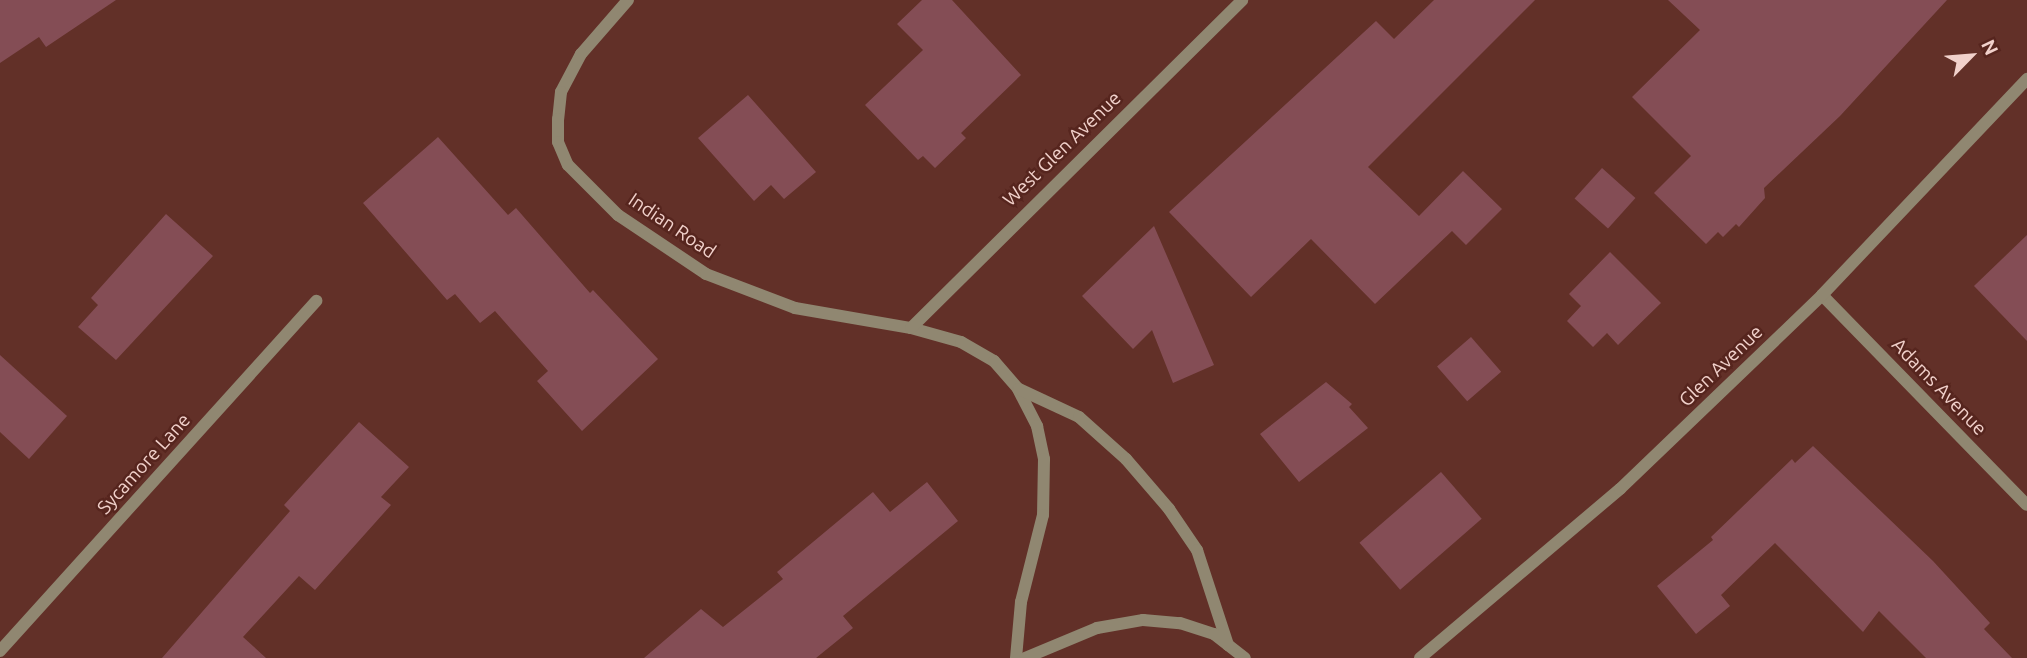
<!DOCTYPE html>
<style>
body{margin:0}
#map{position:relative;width:2027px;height:658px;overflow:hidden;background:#623028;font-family:Ubuntu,sans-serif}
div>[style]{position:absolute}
.building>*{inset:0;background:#844d55;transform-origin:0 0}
.minor>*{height:12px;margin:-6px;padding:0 6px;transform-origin:6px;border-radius:6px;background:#908771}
span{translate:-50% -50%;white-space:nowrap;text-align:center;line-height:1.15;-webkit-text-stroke:5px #56251e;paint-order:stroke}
.street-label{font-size:19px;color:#f1d1cb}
.north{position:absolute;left:1936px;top:21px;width:70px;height:70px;-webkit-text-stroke:5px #56251e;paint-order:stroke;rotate:65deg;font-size:19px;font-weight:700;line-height:28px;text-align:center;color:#f1d1cb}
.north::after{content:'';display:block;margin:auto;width:24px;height:32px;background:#f1d1cb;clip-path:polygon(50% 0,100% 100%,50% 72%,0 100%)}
</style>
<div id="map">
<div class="building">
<i style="clip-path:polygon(0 0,116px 0,46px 47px,39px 37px,0 63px)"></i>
<i style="clip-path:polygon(922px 0,952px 0,1021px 75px,961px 133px,966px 138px,935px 168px,923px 156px,918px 160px,865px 105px,923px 50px,897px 24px)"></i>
<i style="clip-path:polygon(1434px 0,1535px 0,1368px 167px,1419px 216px,1463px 171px,1502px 209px,1466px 245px,1452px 231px,1375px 304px,1311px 239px,1251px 297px,1169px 212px,1376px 21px,1394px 39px)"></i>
<i style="clip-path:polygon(1668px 0,1947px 0,1840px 116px,1764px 188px,1765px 198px,1739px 227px,1736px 224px,1723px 237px,1718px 232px,1706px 244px,1654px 193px,1691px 156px,1632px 97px,1700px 30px)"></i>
<i style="clip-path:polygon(748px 95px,816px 172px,784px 199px,771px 185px,754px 201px,698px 138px)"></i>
<i style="clip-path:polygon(438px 137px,508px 215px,516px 208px,590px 293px,593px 290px,658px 359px,582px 431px,537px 381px,548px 371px,495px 311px,480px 323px,455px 294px,447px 300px,363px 203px)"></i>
<i style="left:1602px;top:168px;width:45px;height:41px;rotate:42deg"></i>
<i style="clip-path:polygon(166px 214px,213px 256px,116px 360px,78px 327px,98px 305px,91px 298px)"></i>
<i style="clip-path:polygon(1154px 226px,1214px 365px,1173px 383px,1152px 330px,1133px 349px,1082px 296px)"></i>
<i style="clip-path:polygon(2027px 235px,2027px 341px,1974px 286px)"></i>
<i style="clip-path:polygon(1610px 252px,1661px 303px,1618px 345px,1607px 333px,1593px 347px,1567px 321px,1581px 306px,1569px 294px)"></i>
<i style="left:1471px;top:337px;width:46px;height:45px;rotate:49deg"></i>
<i style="clip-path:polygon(0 355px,67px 416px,29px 459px,0 432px)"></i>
<i style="clip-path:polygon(1326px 382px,1352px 404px,1349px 407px,1368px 428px,1299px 482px,1260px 434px)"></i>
<i style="clip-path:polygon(359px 422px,409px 467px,381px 497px,391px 505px,315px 590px,299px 576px,243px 637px,266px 658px,162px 658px,290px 511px,284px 505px)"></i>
<i style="clip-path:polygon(1813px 446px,1933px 561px,1990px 623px,1984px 629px,2012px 658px,1926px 658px,1879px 611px,1863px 632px,1775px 543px,1721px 595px,1730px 606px,1696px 634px,1657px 586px,1713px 540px,1711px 537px,1792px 459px,1795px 463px)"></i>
<i style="left:1441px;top:472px;width:62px;height:108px;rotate:49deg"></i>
<i style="clip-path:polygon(927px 482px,958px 521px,843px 616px,853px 628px,816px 658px,644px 658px,701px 609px,723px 627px,783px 579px,777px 572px,873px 492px,890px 512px)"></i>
</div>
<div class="minor">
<i style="left:628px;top:0;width:72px;rotate:131deg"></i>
<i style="left:581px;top:54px;width:43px;rotate:117.8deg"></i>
<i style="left:561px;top:92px;width:27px;rotate:96deg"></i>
<i style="left:558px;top:119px;width:23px;rotate:90deg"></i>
<i style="left:558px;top:142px;width:25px;rotate:67deg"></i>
<i style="left:568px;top:165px;width:71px;rotate:45deg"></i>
<i style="left:618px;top:215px;width:106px;rotate:33.8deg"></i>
<i style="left:706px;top:274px;width:95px;rotate:20.9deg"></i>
<i style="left:795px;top:308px;width:118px;rotate:9.8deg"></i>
<i style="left:911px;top:328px;width:52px;rotate:15.6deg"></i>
<i style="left:961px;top:342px;width:38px;rotate:30deg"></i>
<i style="left:994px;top:361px;width:37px;rotate:49deg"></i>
<i style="left:1018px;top:389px;width:42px;rotate:62.8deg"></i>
<i style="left:1037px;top:426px;width:34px;rotate:78deg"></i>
<i style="left:1044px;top:459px;width:56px;rotate:91deg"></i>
<i style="left:1043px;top:515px;width:90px;rotate:104.2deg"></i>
<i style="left:1021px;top:602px;width:56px;rotate:95.1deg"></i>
<i style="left:1822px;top:295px;width:293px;rotate:45.7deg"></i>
<i style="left:911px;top:328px;width:466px;rotate:-44.7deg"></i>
<i style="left:1019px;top:389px;width:66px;rotate:25deg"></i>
<i style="left:1079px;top:417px;width:63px;rotate:41.8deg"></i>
<i style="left:1126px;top:459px;width:66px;rotate:49.3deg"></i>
<i style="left:1169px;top:509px;width:50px;rotate:55.7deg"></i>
<i style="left:1197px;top:550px;width:100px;rotate:71.9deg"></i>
<i style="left:0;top:651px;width:472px;rotate:-47.9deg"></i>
<i style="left:1025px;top:658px;width:78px;rotate:-22.6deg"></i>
<i style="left:1097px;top:628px;width:47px;rotate:-9.9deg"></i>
<i style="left:1143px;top:620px;width:37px;rotate:5deg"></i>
<i style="left:1180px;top:623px;width:36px;rotate:18deg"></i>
<i style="left:1214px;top:634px;width:39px;rotate:38deg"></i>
<i style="left:1420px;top:658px;width:262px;rotate:-40.2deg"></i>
<i style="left:1620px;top:489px;width:280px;rotate:-43.8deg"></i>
<i style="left:1822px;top:295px;width:298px;rotate:-46.5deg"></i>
</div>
<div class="street-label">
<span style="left:1062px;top:149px;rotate:-44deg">West Glen Avenue</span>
<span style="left:672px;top:226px;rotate:34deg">Indian Road</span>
<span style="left:1721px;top:366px;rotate:-44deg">Glen Avenue</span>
<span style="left:1939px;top:387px;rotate:46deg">Adams Avenue</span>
<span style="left:144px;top:464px;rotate:-48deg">Sycamore Lane</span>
</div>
<div class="north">N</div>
</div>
